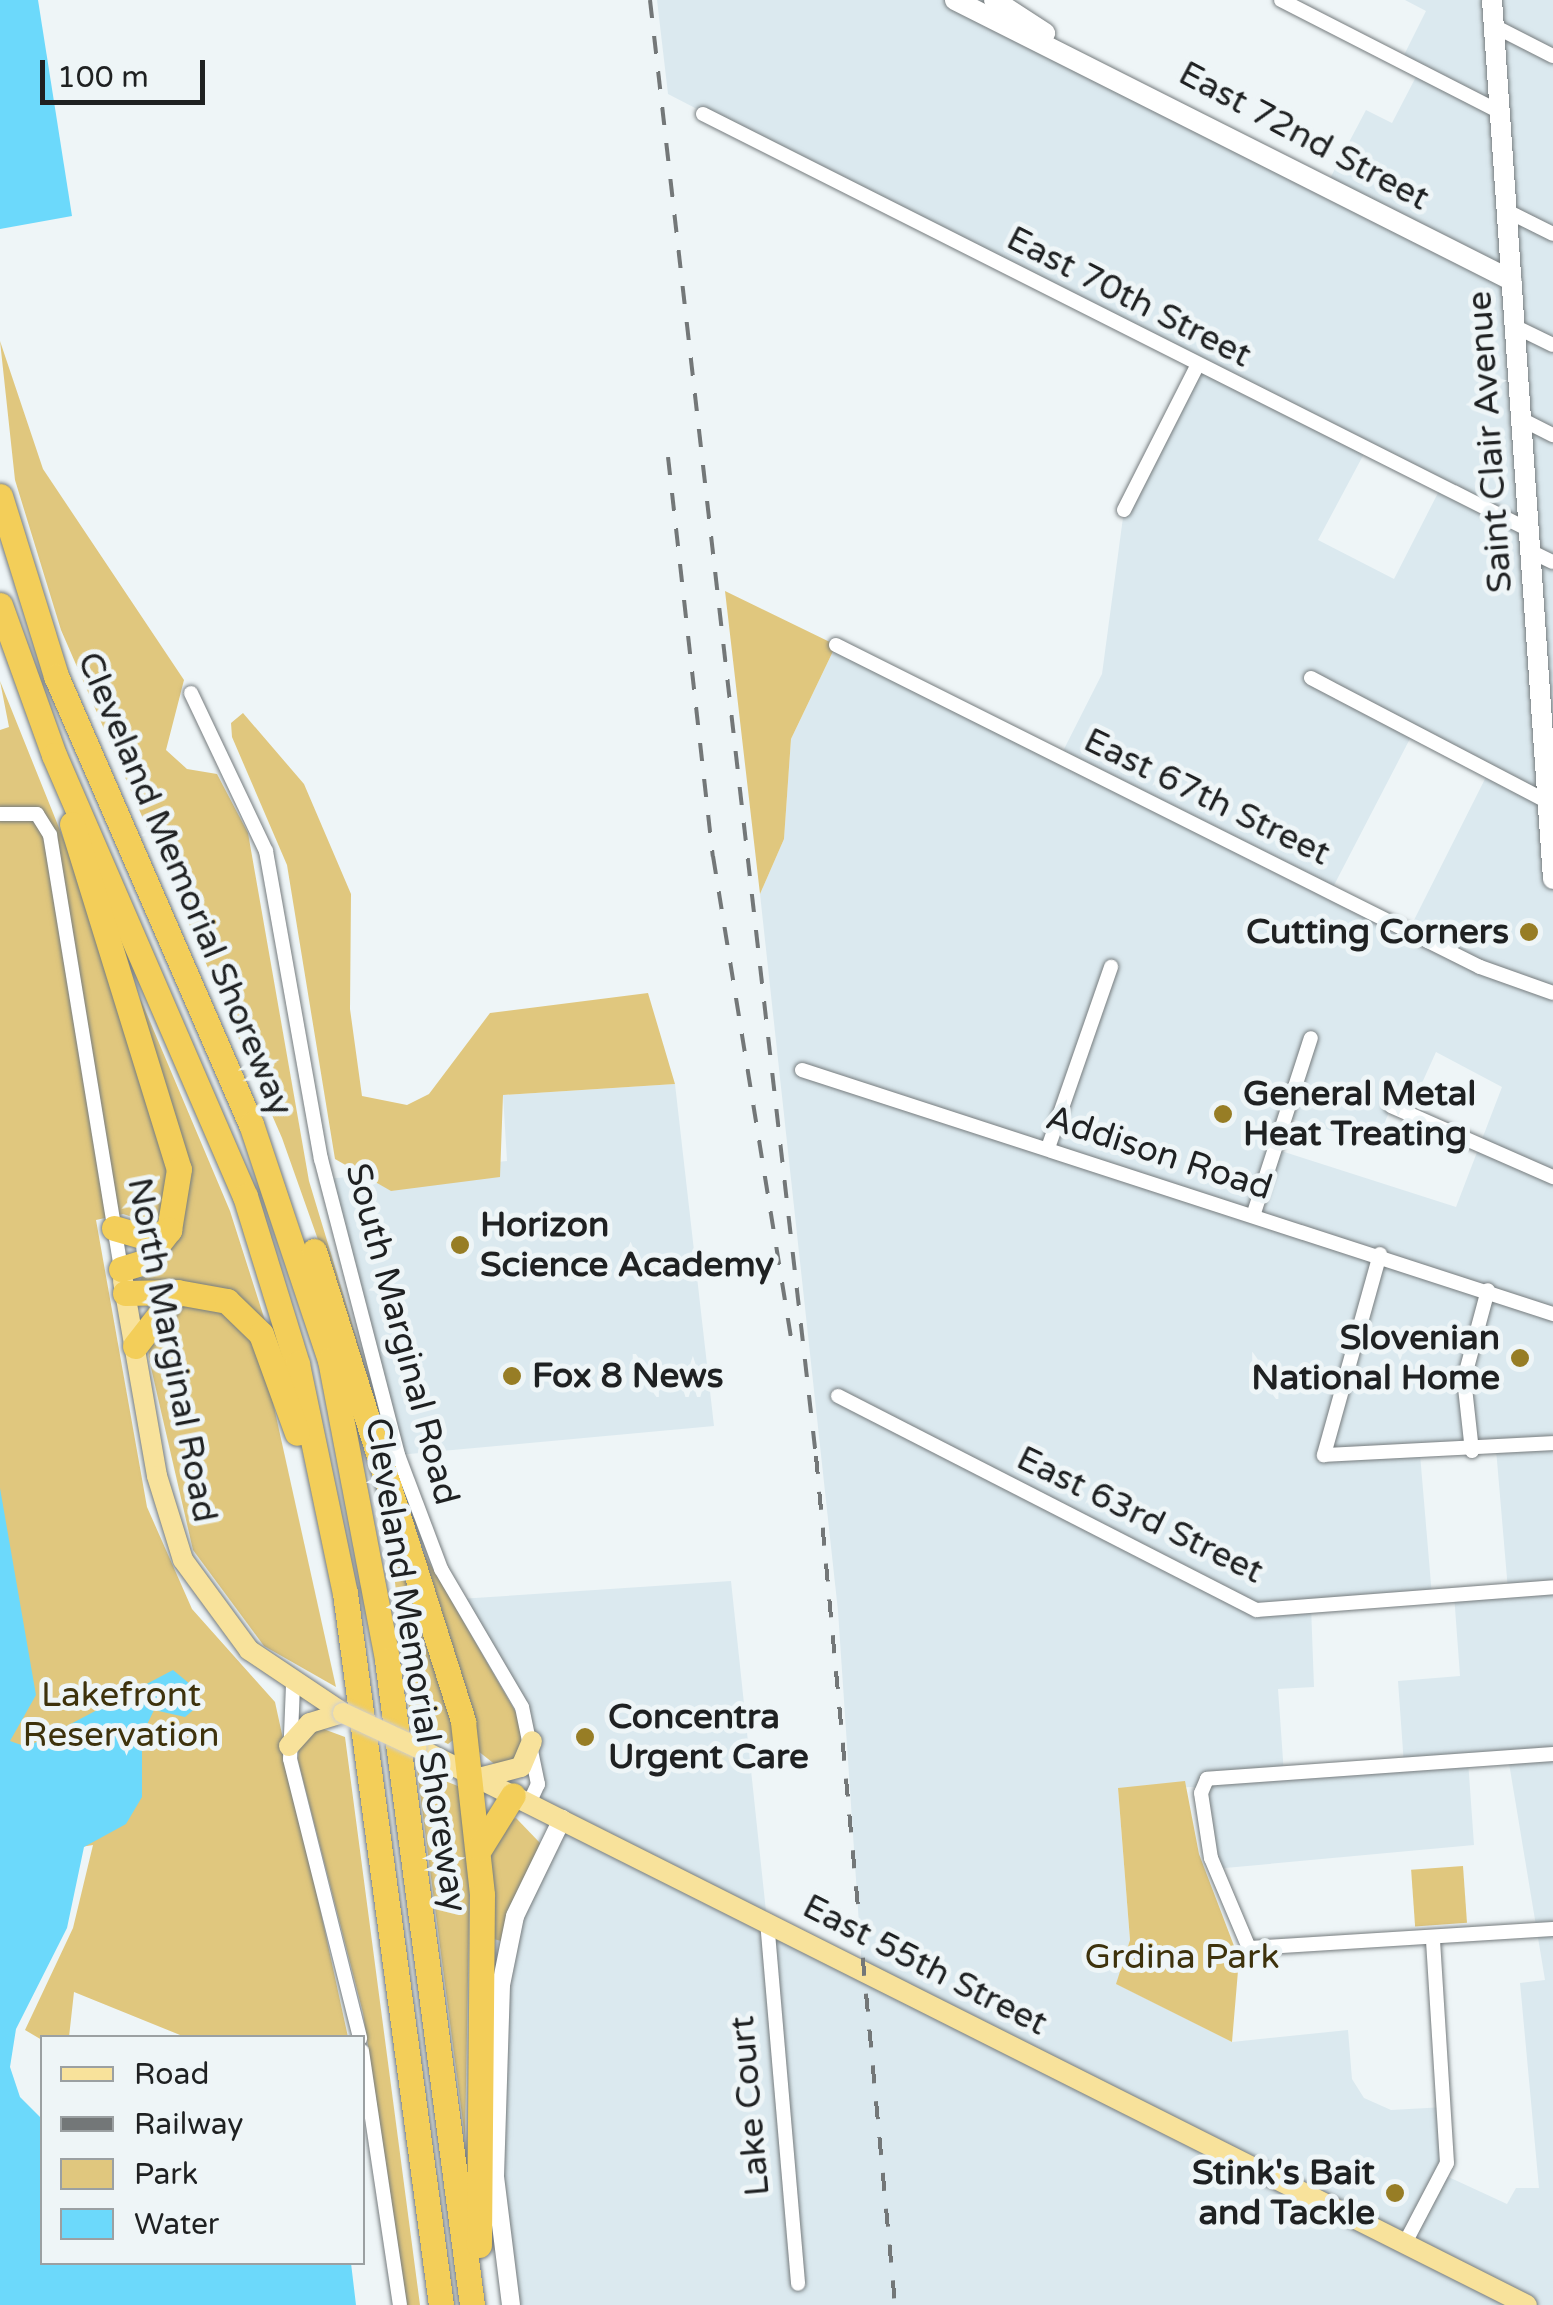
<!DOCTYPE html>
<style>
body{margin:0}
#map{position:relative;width:1553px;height:2305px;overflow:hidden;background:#eef5f7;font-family:"Varela Round",sans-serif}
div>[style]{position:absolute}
.built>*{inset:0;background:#dbe9ef}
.green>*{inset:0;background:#e0c77e;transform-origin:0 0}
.water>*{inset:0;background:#6cd9fb}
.roads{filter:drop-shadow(0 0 2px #767c7e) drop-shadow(0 0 2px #767c7e)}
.minor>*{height:14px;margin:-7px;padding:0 7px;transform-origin:7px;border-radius:7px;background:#fff}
.tertiary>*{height:18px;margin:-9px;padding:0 9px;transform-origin:9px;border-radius:9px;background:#fff}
.secondary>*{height:20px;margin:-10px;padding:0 10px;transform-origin:10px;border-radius:10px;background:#fff}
.primary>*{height:20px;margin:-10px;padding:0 10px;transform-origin:10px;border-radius:10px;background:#f8e29b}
.motorway>*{height:25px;margin:-12.5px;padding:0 12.5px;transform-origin:12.5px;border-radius:12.5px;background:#f3ce59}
.rail>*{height:4px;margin-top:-2px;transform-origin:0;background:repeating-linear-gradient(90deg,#737778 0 18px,transparent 0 36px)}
.bridges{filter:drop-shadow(0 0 2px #cecece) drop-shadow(0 0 2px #cecece)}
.primary-bridge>*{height:20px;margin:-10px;padding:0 10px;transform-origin:10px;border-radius:10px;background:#f8e29b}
.dots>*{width:28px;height:28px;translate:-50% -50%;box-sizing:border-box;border:5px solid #eef5f7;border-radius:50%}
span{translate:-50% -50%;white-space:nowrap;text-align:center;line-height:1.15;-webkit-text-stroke:10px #eef5f7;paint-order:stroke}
.street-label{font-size:35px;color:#1f2122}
.poi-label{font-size:35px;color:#1f2122;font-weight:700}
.right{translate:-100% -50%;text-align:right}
.left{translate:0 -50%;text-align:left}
.park-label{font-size:35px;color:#3e320c}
.legend{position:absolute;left:40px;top:2035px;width:325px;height:230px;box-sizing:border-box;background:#eef5f7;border:2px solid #9ba0a2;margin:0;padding:12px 18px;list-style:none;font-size:30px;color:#1f2122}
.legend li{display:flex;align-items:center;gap:20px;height:50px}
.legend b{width:50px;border:2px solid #9ba0a2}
.scale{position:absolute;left:40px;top:60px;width:165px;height:45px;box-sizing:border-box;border:5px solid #1f2122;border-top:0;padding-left:12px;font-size:30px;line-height:35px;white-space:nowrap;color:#1f2122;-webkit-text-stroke:8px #eef5f7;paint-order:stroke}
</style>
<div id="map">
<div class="built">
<i style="clip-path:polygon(evenodd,657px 0,1010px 0,998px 22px,1327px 184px,1366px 110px,1392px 123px,1419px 71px,1401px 61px,1426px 11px,1405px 0,1553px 0,1553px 2305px,511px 2305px,498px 2209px,505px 1952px,561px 1820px,529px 1803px,538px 1784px,532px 1741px,459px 1599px,731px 1581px,767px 1921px,862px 1969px,838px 1611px,760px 894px,784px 839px,791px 739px,836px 645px,1060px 757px,1102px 674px,1124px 510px,1196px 366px,668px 94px,657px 0,1366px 450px,1441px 487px,1394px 579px,1318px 540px,1366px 450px,657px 0,1414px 731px,1490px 769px,1409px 930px,1331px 891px,1414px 731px,657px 0,1436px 1052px,1502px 1087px,1456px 1207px,1275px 1149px,1285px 1117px,1376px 1144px,1391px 1107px,1408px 1114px,1436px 1052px,657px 0,1496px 1449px,1508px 1590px,1454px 1594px,1460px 1676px,1398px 1681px,1404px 1765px,1284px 1774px,1278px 1689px,1314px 1687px,1311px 1606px,1432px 1596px,1420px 1454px,1496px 1449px,657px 0,1508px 1757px,1545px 1980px,1520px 1983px,1539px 2188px,1516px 2188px,1507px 2204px,1442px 2174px,1445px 2107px,1391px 2110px,1364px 2098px,1352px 2079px,1348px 2030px,1232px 2042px,1117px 1984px,1130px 1940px,1118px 1788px,1201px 1787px,1214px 1869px,1474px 1845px,1468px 1760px,1508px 1757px)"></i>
<i style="clip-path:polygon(675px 1084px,714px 1426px,398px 1455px,327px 1179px,507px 1161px,503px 1095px)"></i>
</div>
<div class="green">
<i style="clip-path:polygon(0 341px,43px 469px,184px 680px,166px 750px,187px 769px,217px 774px,248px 833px,309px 1181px,419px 1545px,518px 1716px,523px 1750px,502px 1770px,473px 1747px,458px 1663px,409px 1543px,350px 1330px,282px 1138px,61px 630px,15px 480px)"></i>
<i style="clip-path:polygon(725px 591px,836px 645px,791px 739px,784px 839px,760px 894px)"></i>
<i style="clip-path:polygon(0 681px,82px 885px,168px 1152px,163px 1227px,123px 1214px,96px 1220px,147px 1507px,192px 1609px,275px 1702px,348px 2037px,185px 2037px,74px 1992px,69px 2037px,42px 2040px,25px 2030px,73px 1928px,93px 1845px,0 1860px,0 730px,9px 727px)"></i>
<i style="clip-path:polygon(243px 713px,304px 784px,351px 894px,350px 1009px,362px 1096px,407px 1105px,429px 1094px,490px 1013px,648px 993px,675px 1084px,503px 1095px,500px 1177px,391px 1191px,335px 1159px,287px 865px,232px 737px,231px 723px)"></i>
<i style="clip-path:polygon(140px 998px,230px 1211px,268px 1330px,137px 1286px,186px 1195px)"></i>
<i style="clip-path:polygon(168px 1304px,223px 1308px,262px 1353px,336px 1687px,264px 1646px,193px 1550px,149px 1359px,147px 1336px)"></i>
<i style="clip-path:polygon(388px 1520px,457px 1737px,448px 1744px,411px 1725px)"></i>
<i style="clip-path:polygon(318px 1727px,345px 1737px,420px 2305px,407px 2305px,363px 2013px,298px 1760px,299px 1745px)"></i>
<i style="clip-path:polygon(417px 1770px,463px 1788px,471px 1813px,465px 2138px)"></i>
<i style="clip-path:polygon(1185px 1781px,1199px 1854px,1239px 1959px,1232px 2042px,1116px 1984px,1130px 1940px,1118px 1788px)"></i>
<i style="clip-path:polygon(516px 1818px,541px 1844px,501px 1941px,490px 1938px,488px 1862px,497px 1826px)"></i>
<i style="left:1463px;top:1866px;width:57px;height:52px;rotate:86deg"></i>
</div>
<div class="water">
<i style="clip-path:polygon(0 0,38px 0,72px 216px,0 229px)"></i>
<i style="clip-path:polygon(0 1488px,36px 1695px,10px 1741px,27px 1747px,173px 1670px,196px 1689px,197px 1707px,185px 1717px,154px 1710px,142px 1735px,142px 1797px,126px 1824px,84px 1847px,67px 1928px,16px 2029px,10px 2067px,20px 2097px,42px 2119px,42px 2262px,351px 2263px,356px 2305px,0 2305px)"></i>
</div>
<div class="roads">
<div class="minor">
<i style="left:1281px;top:0;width:246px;rotate:27.1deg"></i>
<i style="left:1494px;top:26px;width:66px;rotate:27deg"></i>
<i style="left:703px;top:114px;width:925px;rotate:26.73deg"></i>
<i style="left:1507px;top:211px;width:51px;rotate:26.6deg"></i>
<i style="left:1514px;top:326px;width:43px;rotate:26deg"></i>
<i style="left:1521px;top:419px;width:36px;rotate:27deg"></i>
<i style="left:1124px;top:510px;width:161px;rotate:-63.1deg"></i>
<i style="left:1530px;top:551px;width:25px;rotate:26deg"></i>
<i style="left:836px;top:645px;width:720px;rotate:26.57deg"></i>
<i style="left:1480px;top:967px;width:77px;rotate:19.6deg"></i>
<i style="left:1311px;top:678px;width:267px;rotate:27.6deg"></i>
<i style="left:191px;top:693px;width:175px;rotate:64.6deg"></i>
<i style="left:266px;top:851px;width:313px;rotate:79.9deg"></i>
<i style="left:321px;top:1159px;width:306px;rotate:75.4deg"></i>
<i style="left:398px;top:1455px;width:122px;rotate:69.3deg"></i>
<i style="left:441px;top:1569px;width:160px;rotate:59.6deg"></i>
<i style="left:522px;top:1707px;width:79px;rotate:78.3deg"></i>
<i style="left:538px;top:1784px;width:21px;rotate:115deg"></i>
<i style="left:0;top:814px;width:37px"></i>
<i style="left:37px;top:814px;width:25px;rotate:58deg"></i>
<i style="left:50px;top:835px;width:440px;rotate:80.7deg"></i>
<i style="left:802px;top:1070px;width:790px;rotate:18deg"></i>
<i style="left:1391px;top:1106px;width:177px;rotate:23.7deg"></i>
<i style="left:1048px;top:1148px;width:192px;rotate:-70.8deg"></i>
<i style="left:1253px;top:1216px;width:187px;rotate:-72deg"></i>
<i style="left:1380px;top:1254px;width:209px;rotate:105.6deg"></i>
<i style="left:1324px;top:1455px;width:229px;rotate:-3deg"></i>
<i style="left:838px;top:1396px;width:470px;rotate:27.1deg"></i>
<i style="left:1257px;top:1610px;width:297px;rotate:-4.4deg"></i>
<i style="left:1472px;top:1451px;width:72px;rotate:-96.3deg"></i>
<i style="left:1464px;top:1379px;width:92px;rotate:-74.9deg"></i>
<i style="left:293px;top:1685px;width:74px;rotate:92.3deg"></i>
<i style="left:290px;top:1759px;width:288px;rotate:75.9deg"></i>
<i style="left:1553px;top:1754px;width:347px;rotate:175.9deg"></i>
<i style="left:1207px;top:1779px;width:15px;rotate:113deg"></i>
<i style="left:1201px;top:1793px;width:66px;rotate:81.3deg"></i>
<i style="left:1211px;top:1858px;width:98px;rotate:67.1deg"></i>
<i style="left:1249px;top:1948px;width:305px;rotate:-3.6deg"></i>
<i style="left:767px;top:1921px;width:364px;rotate:85.1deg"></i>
<i style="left:362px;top:2051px;width:257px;rotate:81.5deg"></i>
<i style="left:1405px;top:2243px;width:90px;rotate:-62.3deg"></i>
<i style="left:1447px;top:2163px;width:224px;rotate:-93.6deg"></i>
</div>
<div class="tertiary">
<i style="left:511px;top:2305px;width:130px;rotate:-97.1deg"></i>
<i style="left:495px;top:2176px;width:191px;rotate:-88.2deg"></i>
<i style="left:501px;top:1985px;width:70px;rotate:-78.5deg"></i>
<i style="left:515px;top:1916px;width:108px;rotate:-64.1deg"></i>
</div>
<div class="secondary">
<i style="left:955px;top:0;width:623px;rotate:26.73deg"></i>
<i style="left:994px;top:0;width:61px;rotate:32.9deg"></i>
<i style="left:1492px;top:0;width:881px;rotate:86.03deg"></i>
</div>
<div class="primary">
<i style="left:123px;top:1281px;width:198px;rotate:80.1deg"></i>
<i style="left:157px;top:1476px;width:88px;rotate:72.8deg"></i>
<i style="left:183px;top:1560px;width:112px;rotate:53.7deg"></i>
<i style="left:249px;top:1650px;width:113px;rotate:33.8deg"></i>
<i style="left:289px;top:1746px;width:31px;rotate:-48deg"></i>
<i style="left:310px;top:1723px;width:34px;rotate:-17deg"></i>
<i style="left:416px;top:1747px;width:1243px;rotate:26.67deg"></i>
<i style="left:479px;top:1778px;width:43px;rotate:-14.7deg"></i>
<i style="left:521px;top:1767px;width:28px;rotate:-67deg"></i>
</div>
<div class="motorway">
<i style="left:0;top:496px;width:189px;rotate:72.7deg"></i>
<i style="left:56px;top:676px;width:489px;rotate:66.5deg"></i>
<i style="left:251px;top:1124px;width:249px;rotate:71.5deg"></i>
<i style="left:330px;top:1360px;width:305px;rotate:79.2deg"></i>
<i style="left:387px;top:1660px;width:651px;rotate:82.49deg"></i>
<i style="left:0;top:605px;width:159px;rotate:70.2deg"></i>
<i style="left:54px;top:755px;width:481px;rotate:66.6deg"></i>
<i style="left:245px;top:1196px;width:176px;rotate:72.8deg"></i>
<i style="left:297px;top:1364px;width:234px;rotate:78.2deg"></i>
<i style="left:345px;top:1593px;width:718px;rotate:82.32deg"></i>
<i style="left:72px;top:824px;width:361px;rotate:72.8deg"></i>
<i style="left:179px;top:1169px;width:62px;rotate:99.3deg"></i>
<i style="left:169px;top:1230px;width:41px;rotate:128deg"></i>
<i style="left:144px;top:1262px;width:24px;rotate:163deg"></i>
<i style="left:114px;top:1228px;width:37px;rotate:16deg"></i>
<i style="left:150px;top:1238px;width:21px;rotate:-23deg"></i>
<i style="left:314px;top:1251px;width:494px;rotate:72.4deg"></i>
<i style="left:463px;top:1722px;width:174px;rotate:83.7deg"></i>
<i style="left:482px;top:1895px;width:350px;rotate:90.5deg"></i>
<i style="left:125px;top:1293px;width:52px;rotate:-1.1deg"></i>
<i style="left:135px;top:1346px;width:68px;rotate:-52.1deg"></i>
<i style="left:177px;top:1292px;width:51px;rotate:10.2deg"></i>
<i style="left:227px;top:1301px;width:47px;rotate:44.1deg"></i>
<i style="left:261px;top:1334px;width:105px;rotate:70deg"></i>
<i style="left:480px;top:1848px;width:62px;rotate:-58.1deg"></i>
</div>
</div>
<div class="rail">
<i style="left:650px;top:0;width:1465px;rotate:83.5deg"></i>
<i style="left:816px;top:1456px;width:853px;rotate:84.68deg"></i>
<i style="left:668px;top:457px;width:402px;rotate:83.6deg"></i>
<i style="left:713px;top:856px;width:500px;rotate:80.8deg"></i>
</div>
<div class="bridges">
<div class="primary-bridge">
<i style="left:343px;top:1713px;width:81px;rotate:25deg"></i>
</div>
</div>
<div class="dots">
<i style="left:1529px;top:932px;background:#977d25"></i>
<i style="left:1223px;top:1114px;background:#977d25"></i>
<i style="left:460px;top:1245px;background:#977d25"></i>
<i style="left:1520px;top:1358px;background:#977d25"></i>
<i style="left:512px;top:1376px;background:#977d25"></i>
<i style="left:585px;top:1737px;background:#977d25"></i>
<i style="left:1395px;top:2193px;background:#977d25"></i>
</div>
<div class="street-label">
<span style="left:1304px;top:136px;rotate:28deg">East 72nd Street</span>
<span style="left:1129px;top:297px;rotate:27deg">East 70th Street</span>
<span style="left:1490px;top:442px;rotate:-94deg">Saint Clair Avenue</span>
<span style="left:1207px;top:797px;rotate:26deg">East 67th Street</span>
<span style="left:185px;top:884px;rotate:67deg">Cleveland Memorial Shoreway</span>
<span style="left:1159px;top:1153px;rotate:18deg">Addison Road</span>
<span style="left:402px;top:1334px;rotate:75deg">South Marginal Road</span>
<span style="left:172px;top:1350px;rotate:79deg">North Marginal Road</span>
<span style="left:1140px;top:1515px;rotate:26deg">East 63rd Street</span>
<span style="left:416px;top:1665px;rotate:81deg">Cleveland Memorial Shoreway</span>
<span style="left:925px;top:1965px;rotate:27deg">East 55th Street</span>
<span style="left:750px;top:2106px;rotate:-95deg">Lake Court</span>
</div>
<div class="poi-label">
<span class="right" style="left:1509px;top:932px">Cutting Corners</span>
<span class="left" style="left:1243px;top:1114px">General Metal<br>Heat Treating</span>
<span class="left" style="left:480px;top:1245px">Horizon<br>Science Academy</span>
<span class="right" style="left:1500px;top:1358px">Slovenian<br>National Home</span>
<span class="left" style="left:532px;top:1376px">Fox 8 News</span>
<span class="left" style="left:608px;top:1737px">Concentra<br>Urgent Care</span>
<span class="right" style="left:1375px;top:2193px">Stink's Bait<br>and Tackle</span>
</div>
<div class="park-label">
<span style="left:121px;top:1715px">Lakefront<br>Reservation</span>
<span style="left:1182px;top:1957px">Grdina Park</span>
</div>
<ul class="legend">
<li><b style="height:12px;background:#f8e29b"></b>Road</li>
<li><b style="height:12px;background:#737778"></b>Railway</li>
<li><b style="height:28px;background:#e0c77e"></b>Park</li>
<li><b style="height:28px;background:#6cd9fb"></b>Water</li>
</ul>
<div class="scale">100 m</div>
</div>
